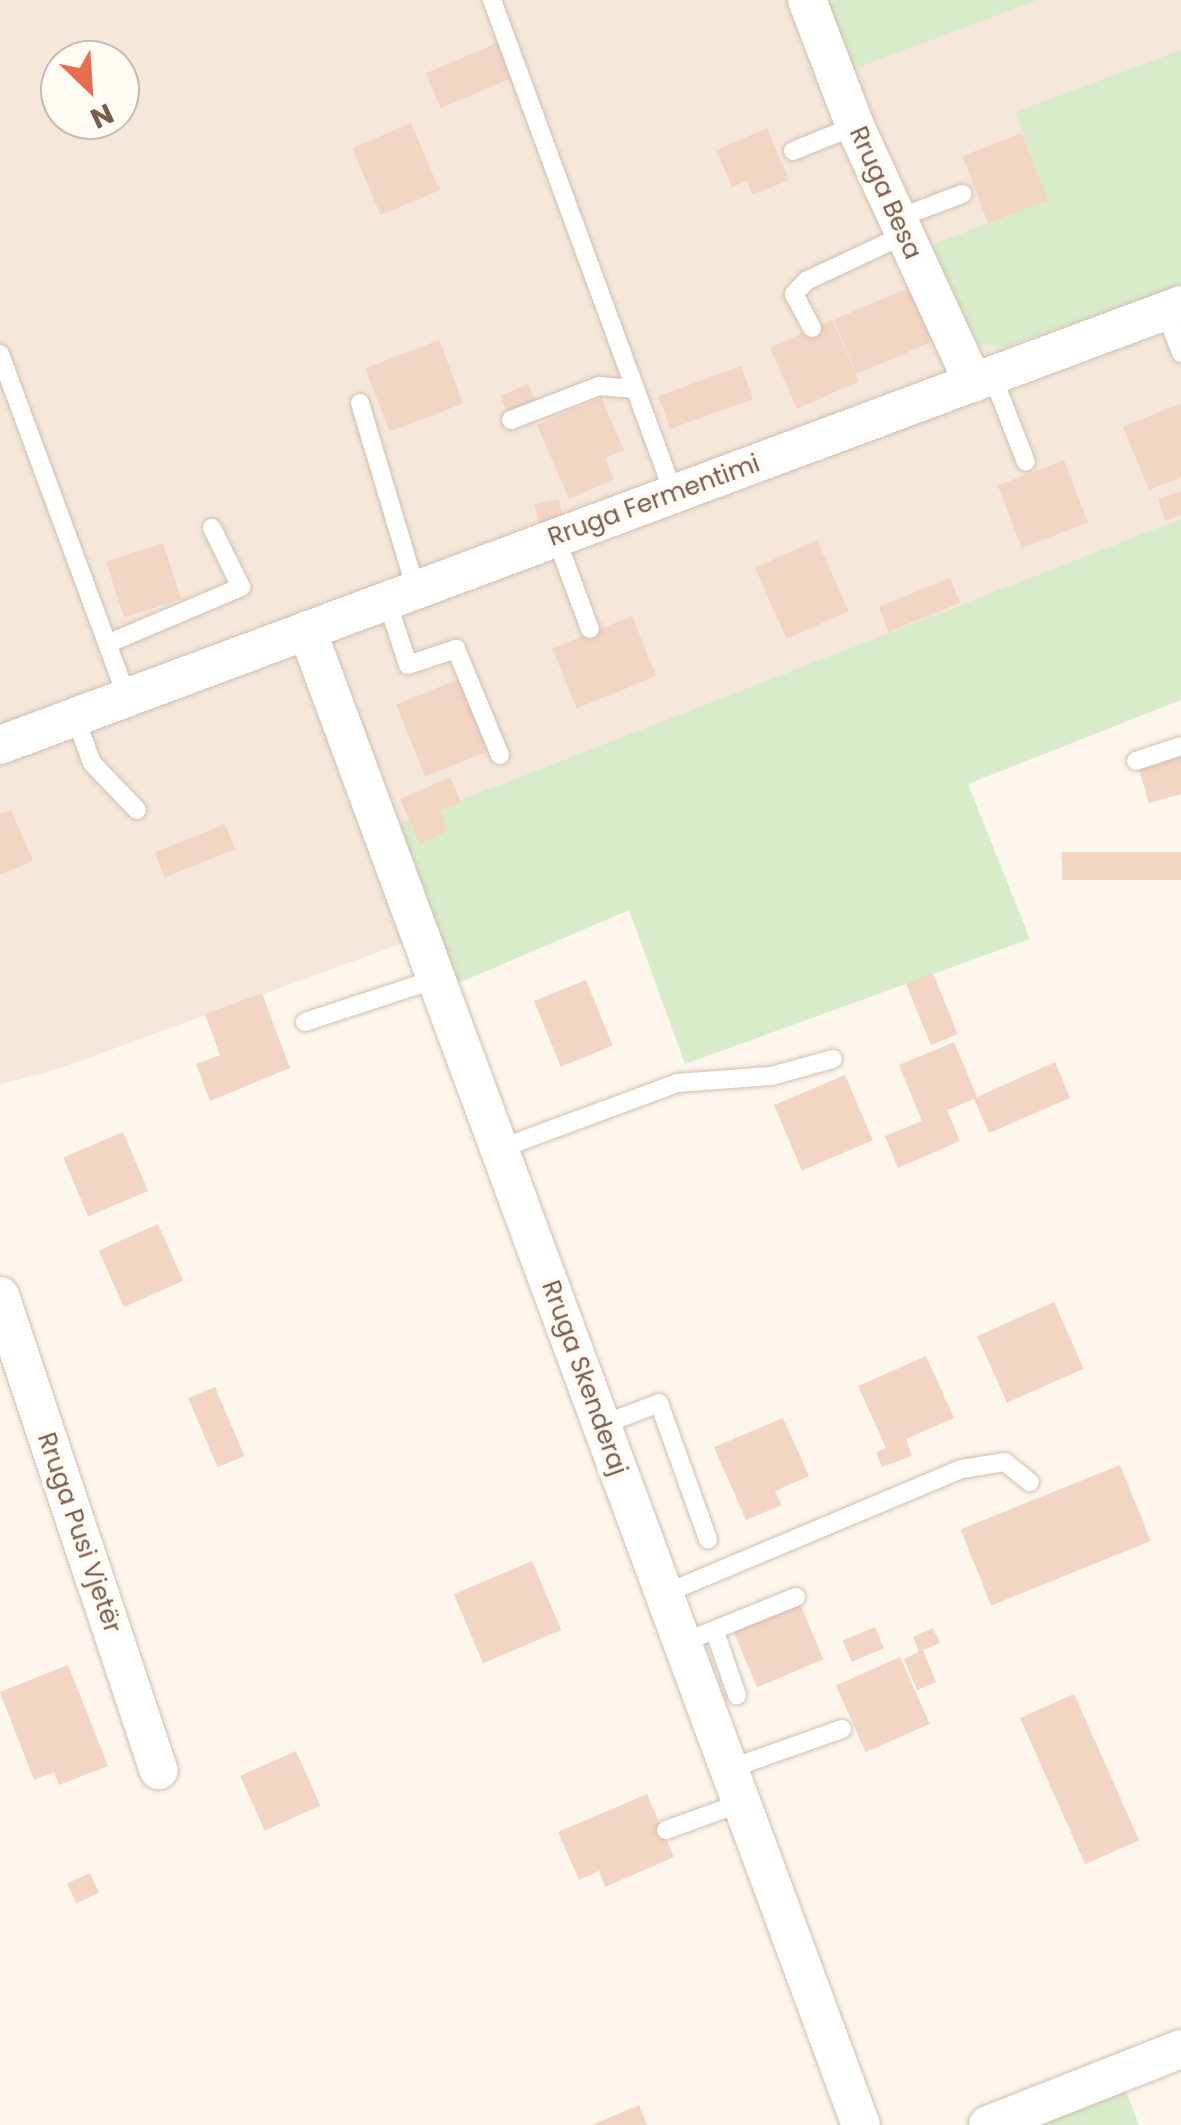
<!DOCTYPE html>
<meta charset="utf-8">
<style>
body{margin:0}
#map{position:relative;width:1181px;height:2125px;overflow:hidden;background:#fdf6ec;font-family:Poppins,sans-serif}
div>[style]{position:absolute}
.residential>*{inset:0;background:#f5e8da}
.green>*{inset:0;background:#d8ecc9}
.building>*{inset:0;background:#f3d5c3;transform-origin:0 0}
.roads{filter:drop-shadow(0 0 2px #d1beb0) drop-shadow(0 0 2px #d1beb0)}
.service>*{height:18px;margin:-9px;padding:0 9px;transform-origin:9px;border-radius:9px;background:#fff}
.minor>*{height:38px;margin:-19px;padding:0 19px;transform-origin:19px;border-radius:19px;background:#fff}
span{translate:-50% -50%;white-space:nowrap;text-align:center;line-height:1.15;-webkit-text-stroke:9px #fffaf3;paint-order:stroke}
.street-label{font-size:25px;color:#7a5c4d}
.north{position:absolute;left:40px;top:40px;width:100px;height:100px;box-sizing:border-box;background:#fffaf3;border:2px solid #cabbb1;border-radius:50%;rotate:155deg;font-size:28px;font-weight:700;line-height:40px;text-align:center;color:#7a5c4d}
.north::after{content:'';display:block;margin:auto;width:35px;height:45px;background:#e76f51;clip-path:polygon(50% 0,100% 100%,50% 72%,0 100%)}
</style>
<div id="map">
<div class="residential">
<i style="clip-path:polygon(evenodd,0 0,1181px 0,1181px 659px,58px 1069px,0 1084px,0 0,60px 60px,120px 60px,120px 120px,60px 120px,60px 60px)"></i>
</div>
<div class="green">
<i style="clip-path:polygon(820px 0,1038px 0,846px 72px)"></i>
<i style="clip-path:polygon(1181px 50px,1181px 286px,1004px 347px,980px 344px,956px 326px,929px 246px,1047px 200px,1015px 112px)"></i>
<i style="clip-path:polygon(1181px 519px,1181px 700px,968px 784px,1030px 939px,685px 1064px,629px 910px,456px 984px,397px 825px)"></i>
<i style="clip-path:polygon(1124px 2086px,1139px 2125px,1018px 2125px)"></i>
</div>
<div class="building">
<i style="left:504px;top:40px;width:38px;height:85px;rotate:67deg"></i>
<i style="left:411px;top:123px;width:73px;height:64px;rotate:67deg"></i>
<i style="clip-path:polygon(767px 128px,789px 180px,752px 195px,747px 181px,732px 187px,716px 150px)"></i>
<i style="left:1022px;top:133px;width:72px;height:64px;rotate:69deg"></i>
<i style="left:908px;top:288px;width:59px;height:81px;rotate:67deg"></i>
<i style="left:832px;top:320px;width:67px;height:68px;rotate:66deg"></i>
<i style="left:439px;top:340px;width:68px;height:79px;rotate:69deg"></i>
<i style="left:741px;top:366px;width:35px;height:88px;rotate:70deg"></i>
<i style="left:528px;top:384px;width:26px;height:30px;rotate:67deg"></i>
<i style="clip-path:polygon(601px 397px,624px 450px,605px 458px,614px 479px,569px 499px,537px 425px)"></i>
<i style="clip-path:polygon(1181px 403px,1181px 477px,1149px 490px,1123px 427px)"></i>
<i style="left:1064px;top:460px;width:67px;height:71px;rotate:69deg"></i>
<i style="clip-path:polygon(1181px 491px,1181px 515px,1165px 521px,1158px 499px)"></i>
<i style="left:559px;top:499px;width:24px;height:25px;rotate:78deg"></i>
<i style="left:817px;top:540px;width:78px;height:68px;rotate:66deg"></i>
<i style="left:163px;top:543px;width:59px;height:60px;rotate:72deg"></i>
<i style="left:950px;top:578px;width:27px;height:77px;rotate:68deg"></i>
<i style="left:632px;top:616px;width:65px;height:86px;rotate:68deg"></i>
<i style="left:459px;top:679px;width:78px;height:68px;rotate:68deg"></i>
<i style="clip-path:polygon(1181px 757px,1181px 794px,1149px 803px,1139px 769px)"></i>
<i style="clip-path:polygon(450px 777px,461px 802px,440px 811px,448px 831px,420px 844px,400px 799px)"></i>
<i style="clip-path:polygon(11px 810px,33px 861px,0 875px,0 814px)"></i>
<i style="left:225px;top:824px;width:27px;height:76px;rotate:68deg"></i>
<i style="left:1181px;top:852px;width:28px;height:119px;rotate:90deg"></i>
<i style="left:933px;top:973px;width:66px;height:29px;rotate:68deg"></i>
<i style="left:586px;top:980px;width:71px;height:56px;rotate:68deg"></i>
<i style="clip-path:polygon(262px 993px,290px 1068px,210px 1101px,196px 1064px,220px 1055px,205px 1014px)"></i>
<i style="clip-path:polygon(954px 1042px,977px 1097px,1055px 1062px,1070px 1098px,989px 1133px,974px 1099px,947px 1110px,960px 1141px,898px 1168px,885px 1136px,922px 1121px,899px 1065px)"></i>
<i style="left:845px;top:1075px;width:71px;height:77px;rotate:67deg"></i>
<i style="left:123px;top:1132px;width:64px;height:65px;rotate:67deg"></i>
<i style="left:158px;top:1224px;width:62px;height:65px;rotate:66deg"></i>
<i style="left:1054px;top:1302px;width:73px;height:84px;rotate:66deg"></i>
<i style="clip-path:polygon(926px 1356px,954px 1418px,906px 1439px,912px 1456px,882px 1467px,876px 1452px,886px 1448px,858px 1386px)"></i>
<i style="left:215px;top:1387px;width:75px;height:29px;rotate:67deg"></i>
<i style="clip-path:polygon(783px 1418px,809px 1476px,775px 1491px,782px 1505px,746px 1520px,714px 1447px)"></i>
<i style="left:1120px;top:1465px;width:82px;height:172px;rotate:68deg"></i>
<i style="left:532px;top:1561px;width:75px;height:85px;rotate:67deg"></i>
<i style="left:800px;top:1604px;width:60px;height:72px;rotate:67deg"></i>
<i style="left:875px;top:1627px;width:23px;height:35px;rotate:67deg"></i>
<i style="clip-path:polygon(933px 1628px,940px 1643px,923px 1650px,936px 1682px,917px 1690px,904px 1659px,919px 1652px,913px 1637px)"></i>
<i style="left:900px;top:1657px;width:73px;height:70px;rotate:66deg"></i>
<i style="clip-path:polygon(68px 1665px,108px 1766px,59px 1785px,54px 1772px,34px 1780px,0 1692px)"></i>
<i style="left:1074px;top:1694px;width:160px;height:59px;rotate:66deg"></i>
<i style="left:296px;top:1751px;width:60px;height:61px;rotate:66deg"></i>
<i style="clip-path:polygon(647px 1794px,674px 1857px,605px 1887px,599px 1871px,579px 1880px,558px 1832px)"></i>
<i style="left:90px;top:1873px;width:22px;height:25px;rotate:66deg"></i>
<i style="clip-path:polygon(639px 2105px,647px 2125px,592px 2125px)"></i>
</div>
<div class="roads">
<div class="service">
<i style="left:492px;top:0;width:526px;rotate:69.78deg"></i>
<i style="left:793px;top:151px;width:67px;rotate:-22deg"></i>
<i style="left:896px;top:219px;width:71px;rotate:-20.7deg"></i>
<i style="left:1165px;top:311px;width:45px;rotate:69.1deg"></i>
<i style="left:812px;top:328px;width:38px;rotate:-118deg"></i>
<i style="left:794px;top:294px;width:18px;rotate:-47deg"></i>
<i style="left:806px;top:281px;width:108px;rotate:-25.1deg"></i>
<i style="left:0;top:354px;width:367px;rotate:69.7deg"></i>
<i style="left:992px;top:375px;width:93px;rotate:68.7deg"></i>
<i style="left:360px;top:403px;width:195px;rotate:73.3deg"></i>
<i style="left:511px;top:420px;width:94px;rotate:-21.1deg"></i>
<i style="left:599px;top:386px;width:36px;rotate:5deg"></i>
<i style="left:556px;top:538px;width:97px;rotate:69.5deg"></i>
<i style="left:387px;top:601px;width:67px;rotate:71.8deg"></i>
<i style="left:408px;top:665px;width:51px;rotate:-18.4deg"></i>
<i style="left:456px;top:649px;width:115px;rotate:67.5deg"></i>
<i style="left:107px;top:644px;width:146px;rotate:-23deg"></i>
<i style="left:241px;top:587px;width:66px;rotate:-116.2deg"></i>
<i style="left:75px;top:717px;width:49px;rotate:69.7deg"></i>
<i style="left:92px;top:763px;width:65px;rotate:46.2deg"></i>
<i style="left:1136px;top:761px;width:47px;rotate:-18.4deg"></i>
<i style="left:305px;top:1022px;width:138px;rotate:-18.2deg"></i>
<i style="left:499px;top:1149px;width:190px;rotate:-20.3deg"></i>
<i style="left:677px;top:1083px;width:94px;rotate:-4.3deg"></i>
<i style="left:771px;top:1076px;width:64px;rotate:-15.3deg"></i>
<i style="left:602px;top:1425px;width:61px;rotate:-21.1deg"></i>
<i style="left:659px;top:1403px;width:145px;rotate:70.2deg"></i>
<i style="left:664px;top:1594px;width:323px;rotate:-22.8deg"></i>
<i style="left:962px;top:1469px;width:44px;rotate:-9.2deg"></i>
<i style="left:1005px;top:1462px;width:32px;rotate:39deg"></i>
<i style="left:715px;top:1632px;width:67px;rotate:70.8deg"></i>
<i style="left:682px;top:1643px;width:123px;rotate:-22deg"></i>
<i style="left:729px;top:1769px;width:120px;rotate:-19.5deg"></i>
<i style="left:666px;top:1830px;width:80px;rotate:-19.8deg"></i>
</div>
<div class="minor">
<i style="left:807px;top:0;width:135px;rotate:69.1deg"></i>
<i style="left:855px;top:126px;width:283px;rotate:65.3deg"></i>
<i style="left:307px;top:630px;width:1594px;rotate:69.67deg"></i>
<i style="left:0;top:745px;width:1260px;rotate:-20.43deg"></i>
<i style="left:0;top:1296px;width:500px;rotate:71.5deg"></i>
<i style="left:988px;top:2125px;width:207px;rotate:-21.5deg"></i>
</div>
</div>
<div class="street-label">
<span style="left:885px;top:193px;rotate:66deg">Rruga Besa</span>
<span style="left:654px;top:501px;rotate:-20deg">Rruga Fermentimi</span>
<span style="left:584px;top:1378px;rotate:70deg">Rruga Skenderaj</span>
<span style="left:79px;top:1533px;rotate:71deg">Rruga Pusi Vjetër</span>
</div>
<div class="north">N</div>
</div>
